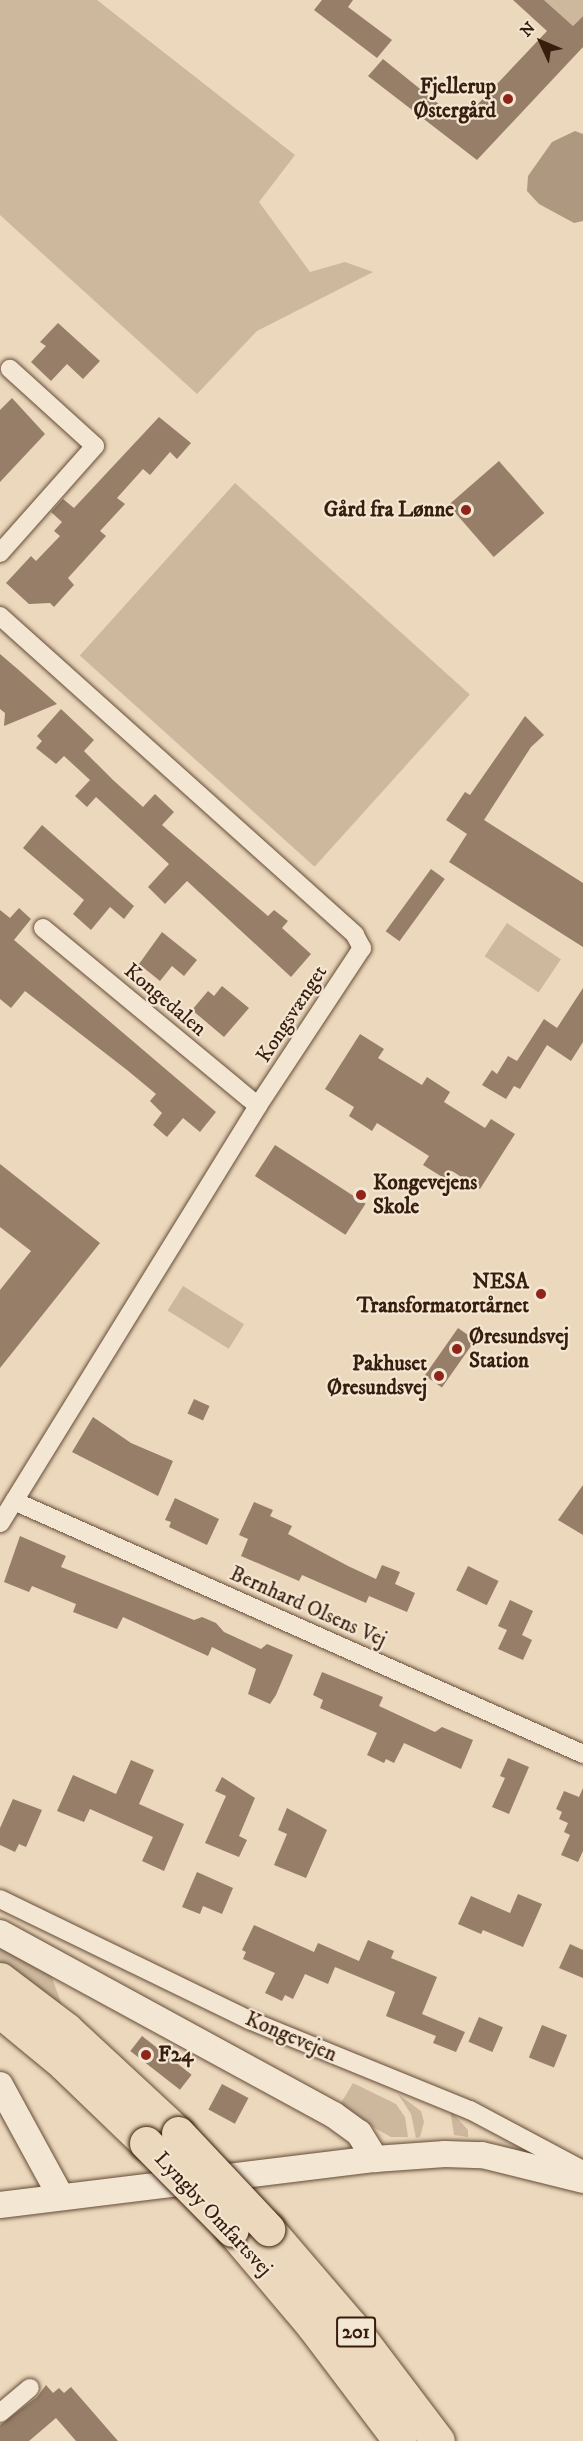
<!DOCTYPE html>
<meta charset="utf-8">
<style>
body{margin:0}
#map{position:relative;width:583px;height:2441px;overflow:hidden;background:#ecd8bc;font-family:"IM FELL DW Pica",serif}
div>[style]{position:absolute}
.green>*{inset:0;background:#cdb89e;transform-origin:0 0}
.water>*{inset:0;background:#af9880}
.building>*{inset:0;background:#967e68;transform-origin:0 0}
.roads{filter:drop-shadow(0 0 2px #654c38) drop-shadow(0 0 2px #654c38)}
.street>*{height:18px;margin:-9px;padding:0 9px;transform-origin:9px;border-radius:9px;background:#f3e6d3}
.secondary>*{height:26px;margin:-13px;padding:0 13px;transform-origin:13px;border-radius:13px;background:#f3e6d3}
.highway>*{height:33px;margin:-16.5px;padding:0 16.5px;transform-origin:16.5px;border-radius:16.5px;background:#ecd8bc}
.bridges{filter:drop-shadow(0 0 2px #381d0c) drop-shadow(0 0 2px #381d0c)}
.highway-bridge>*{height:33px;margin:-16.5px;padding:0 16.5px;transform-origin:16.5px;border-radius:16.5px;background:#ecd8bc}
.dots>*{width:16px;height:16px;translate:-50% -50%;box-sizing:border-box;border:3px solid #f3e6d3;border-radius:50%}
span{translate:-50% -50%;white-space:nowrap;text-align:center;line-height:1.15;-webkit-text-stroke:4.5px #f3e6d3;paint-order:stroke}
.shield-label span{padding:2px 4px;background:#f3e6d3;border:2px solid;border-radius:4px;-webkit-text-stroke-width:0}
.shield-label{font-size:20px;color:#381d0c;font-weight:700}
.poi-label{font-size:21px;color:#381d0c;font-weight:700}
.right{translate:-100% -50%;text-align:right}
.left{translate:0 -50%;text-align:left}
.street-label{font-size:21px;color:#381d0c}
.north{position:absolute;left:511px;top:12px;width:60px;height:60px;-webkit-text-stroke:4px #f3e6d3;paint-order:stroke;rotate:314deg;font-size:16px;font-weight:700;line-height:24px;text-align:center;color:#381d0c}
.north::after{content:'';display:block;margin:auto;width:21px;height:27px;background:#381d0c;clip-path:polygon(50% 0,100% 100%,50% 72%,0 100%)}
</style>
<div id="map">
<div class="green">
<i style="clip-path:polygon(0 0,97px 0,295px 155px,259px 202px,310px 272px,345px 262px,373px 272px,257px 331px,197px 394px,0 215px)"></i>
<i style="clip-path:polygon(544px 0,583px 0,583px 16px,573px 26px)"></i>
<i style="left:235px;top:483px;width:316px;height:232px;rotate:42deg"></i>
<i style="left:507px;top:923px;width:65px;height:40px;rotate:34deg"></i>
<i style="left:183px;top:1286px;width:72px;height:29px;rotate:32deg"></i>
<i style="clip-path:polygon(0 1942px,51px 1975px,64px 2011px,0 1963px)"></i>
<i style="clip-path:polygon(353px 2083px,396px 2104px,405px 2117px,408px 2137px,391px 2137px,338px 2108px)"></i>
<i style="clip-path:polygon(398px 2094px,421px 2111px,424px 2122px,420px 2137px,416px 2138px,411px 2114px)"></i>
<i style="clip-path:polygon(450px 2110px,468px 2130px,468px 2137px,454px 2135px)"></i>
</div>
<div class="water">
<i style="clip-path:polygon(575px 131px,583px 134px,583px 221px,574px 223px,539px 204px,527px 191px,528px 176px,552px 142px)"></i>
</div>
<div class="building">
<i style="clip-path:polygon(322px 0,353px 0,348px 7px,392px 40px,377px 58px,314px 10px)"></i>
<i style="clip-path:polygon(513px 0,544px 0,573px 26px,583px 16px,583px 47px,477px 160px,368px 76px,383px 59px,461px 122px,547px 31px)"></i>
<i style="clip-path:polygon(58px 323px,100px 361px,83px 379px,67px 364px,51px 381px,31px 362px,46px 346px,40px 342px)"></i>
<i style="clip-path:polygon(12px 398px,45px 434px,0 482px,0 410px)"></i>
<i style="clip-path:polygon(159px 417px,191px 443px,177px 459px,170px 452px,150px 475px,143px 469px,117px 498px,125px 504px,100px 531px,106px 536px,68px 578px,74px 585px,54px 607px,50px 603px,29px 604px,6px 583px,31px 556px,36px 561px,60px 536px,54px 531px,62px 522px,51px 512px,63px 499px,74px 508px)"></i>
<i style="left:499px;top:461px;width:69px;height:67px;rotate:49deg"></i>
<i style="clip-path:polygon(0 654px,21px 672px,57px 704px,4px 726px,5px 713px,0 709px)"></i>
<i style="clip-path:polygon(61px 709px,94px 740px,84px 751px,113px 780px,143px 807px,155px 794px,174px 812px,162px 825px,268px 916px,274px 910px,288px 921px,282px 928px,311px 954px,291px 977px,187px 881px,165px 904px,148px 887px,169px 864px,96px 797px,87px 807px,75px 796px,90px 780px,64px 756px,56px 764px,36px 748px,42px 741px,37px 736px)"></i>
<i style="clip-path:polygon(525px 716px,544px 735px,531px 747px,484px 820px,583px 883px,583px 947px,449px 862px,467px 834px,446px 820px,465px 792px,470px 795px)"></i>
<i style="clip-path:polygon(42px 825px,134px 906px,124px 919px,110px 907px,91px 930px,73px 914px,84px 900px,23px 848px)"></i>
<i style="left:431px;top:869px;width:17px;height:77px;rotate:36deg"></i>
<i style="clip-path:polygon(19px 908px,31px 919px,14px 940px,216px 1112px,200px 1132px,183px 1118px,167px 1137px,153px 1125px,162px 1113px,150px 1101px,156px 1094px,127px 1070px,25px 991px,11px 1008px,0 999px,0 910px,10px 918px)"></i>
<i style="clip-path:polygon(162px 932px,197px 960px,184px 976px,172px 966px,160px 981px,139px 964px)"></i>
<i style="clip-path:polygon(222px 986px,249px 1008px,224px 1037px,192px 1010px,208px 991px,214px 996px)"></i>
<i style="clip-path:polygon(583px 988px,583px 1042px,571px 1061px,547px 1045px,520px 1089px,514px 1086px,506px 1099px,482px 1085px,492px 1070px,497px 1074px,508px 1056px,517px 1061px,544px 1019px,557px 1028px)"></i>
<i style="clip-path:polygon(360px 1034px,384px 1049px,378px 1058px,422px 1085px,427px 1077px,450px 1092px,444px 1102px,485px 1128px,491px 1119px,515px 1134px,480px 1189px,452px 1171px,447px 1180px,423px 1165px,429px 1156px,377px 1123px,372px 1131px,349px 1116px,354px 1107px,325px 1089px)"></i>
<i style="left:275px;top:1145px;width:108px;height:37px;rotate:33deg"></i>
<i style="clip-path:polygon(0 1164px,100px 1243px,0 1368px,0 1290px,31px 1251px,0 1227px)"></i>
<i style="left:458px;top:1328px;width:21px;height:58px;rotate:35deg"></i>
<i style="left:194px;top:1399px;width:17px;height:16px;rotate:24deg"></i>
<i style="clip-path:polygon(93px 1417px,131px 1443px,173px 1461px,158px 1496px,72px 1452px)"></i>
<i style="clip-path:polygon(583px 1485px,583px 1535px,558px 1520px)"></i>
<i style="clip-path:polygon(175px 1498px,219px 1519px,207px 1545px,169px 1527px,171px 1522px,165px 1520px)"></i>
<i style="clip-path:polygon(254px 1502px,273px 1510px,270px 1516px,292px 1526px,288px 1534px,348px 1566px,376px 1579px,382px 1565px,400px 1572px,395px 1584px,415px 1593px,407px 1612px,369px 1596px,366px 1603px,302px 1575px,299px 1581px,241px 1556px,248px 1539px,239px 1535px)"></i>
<i style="clip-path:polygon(20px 1536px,66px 1556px,61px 1567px,194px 1620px,202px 1617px,216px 1623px,224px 1632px,261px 1649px,267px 1644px,293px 1655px,276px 1695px,270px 1704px,248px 1694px,256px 1669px,212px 1647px,208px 1656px,123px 1617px,117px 1629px,73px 1612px,76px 1604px,32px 1586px,29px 1592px,4px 1582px)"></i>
<i style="left:468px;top:1566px;width:34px;height:27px;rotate:26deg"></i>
<i style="clip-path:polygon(510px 1600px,533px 1611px,522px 1635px,532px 1640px,523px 1660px,498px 1649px,507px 1630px,498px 1626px)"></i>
<i style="clip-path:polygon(322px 1672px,383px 1697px,379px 1706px,435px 1732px,442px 1727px,473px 1740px,461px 1769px,404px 1743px,394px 1763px,386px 1759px,384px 1763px,367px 1755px,377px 1733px,320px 1708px,323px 1700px,313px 1695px)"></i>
<i style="clip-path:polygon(508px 1758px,529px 1767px,509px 1814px,492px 1807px,505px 1778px,500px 1776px)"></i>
<i style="clip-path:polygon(131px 1760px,154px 1770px,139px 1804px,184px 1824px,164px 1871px,142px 1861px,153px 1837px,90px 1809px,84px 1822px,57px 1811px,73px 1775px,116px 1794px)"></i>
<i style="clip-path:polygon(222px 1777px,255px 1798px,239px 1836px,247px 1840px,239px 1857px,205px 1843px,226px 1796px,215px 1791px)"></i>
<i style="clip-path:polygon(583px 1788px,583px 1851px,578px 1862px,561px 1855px,570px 1835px,564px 1832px,568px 1823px,559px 1819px,562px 1812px,556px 1809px,564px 1791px,579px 1797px)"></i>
<i style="clip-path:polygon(13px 1799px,42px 1810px,26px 1847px,19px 1844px,15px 1852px,0 1845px,0 1828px)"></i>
<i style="clip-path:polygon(287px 1808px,327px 1830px,306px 1878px,274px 1865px,287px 1834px,278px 1830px)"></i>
<i style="clip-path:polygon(197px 1872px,233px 1888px,222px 1914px,203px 1906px,200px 1914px,182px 1907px)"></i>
<i style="clip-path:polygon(518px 1894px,542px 1904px,523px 1947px,483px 1930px,481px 1934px,458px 1924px,471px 1896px,510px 1913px)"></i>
<i style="clip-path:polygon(254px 1925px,314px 1952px,318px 1943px,359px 1961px,368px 1940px,394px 1951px,391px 1958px,437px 1977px,422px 2014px,465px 2032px,456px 2052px,433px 2043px,436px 2036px,386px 2016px,395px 1992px,335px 1967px,328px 1984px,305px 1974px,293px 1999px,285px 1995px,282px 2001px,265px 1993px,275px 1973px,243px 1959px,246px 1952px,242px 1950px)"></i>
<i style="clip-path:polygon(570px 1944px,583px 1950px,583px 1978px,559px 1968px)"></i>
<i style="left:479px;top:2017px;width:26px;height:27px;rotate:23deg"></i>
<i style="left:542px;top:2025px;width:27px;height:35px;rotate:22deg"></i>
<i style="left:142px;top:2036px;width:63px;height:19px;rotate:38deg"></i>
<i style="left:222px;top:2084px;width:30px;height:29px;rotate:28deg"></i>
<i style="clip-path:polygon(46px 2385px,53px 2393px,59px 2388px,64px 2393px,71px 2387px,118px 2441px,76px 2441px,56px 2418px,29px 2441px,0 2441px,0 2425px,37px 2397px)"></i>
</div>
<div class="roads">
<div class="street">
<i style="left:0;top:553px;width:143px;rotate:-48.4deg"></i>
<i style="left:95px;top:446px;width:115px;rotate:-137.8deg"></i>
<i style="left:0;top:616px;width:477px;rotate:41.9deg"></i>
<i style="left:355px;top:935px;width:15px;rotate:62deg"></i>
<i style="left:362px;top:948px;width:189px;rotate:123.4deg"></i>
<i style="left:258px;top:1106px;width:490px;rotate:121.7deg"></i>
<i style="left:43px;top:928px;width:279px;rotate:39.6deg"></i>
<i style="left:14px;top:1501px;width:623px;rotate:23.97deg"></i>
<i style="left:0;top:1899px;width:277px;rotate:25.9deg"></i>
<i style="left:249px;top:2020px;width:239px;rotate:22.2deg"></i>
<i style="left:470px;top:2110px;width:128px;rotate:28deg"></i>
<i style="left:0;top:2413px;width:39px;rotate:-40deg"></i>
</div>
<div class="secondary">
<i style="left:0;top:1933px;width:380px;rotate:28.6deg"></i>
<i style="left:334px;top:2115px;width:31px;rotate:36deg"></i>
<i style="left:359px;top:2133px;width:31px;rotate:58deg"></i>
<i style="left:0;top:2085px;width:125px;rotate:61.4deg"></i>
<i style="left:0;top:2205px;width:378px;rotate:-7deg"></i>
<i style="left:375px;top:2159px;width:70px;rotate:-4.1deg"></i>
<i style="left:445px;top:2154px;width:37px;rotate:2deg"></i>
<i style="left:482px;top:2155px;width:104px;rotate:13.9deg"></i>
</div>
<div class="highway">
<i style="left:0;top:1979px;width:83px;rotate:37.1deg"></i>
<i style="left:66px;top:2029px;width:153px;rotate:42.9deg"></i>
<i style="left:0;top:2011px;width:83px;rotate:39.6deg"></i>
<i style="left:64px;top:2064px;width:114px;rotate:43.9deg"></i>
<i style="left:268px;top:2229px;width:128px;rotate:49.4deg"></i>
<i style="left:351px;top:2326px;width:144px;rotate:52.9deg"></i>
<i style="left:232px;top:2230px;width:126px;rotate:49.8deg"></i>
<i style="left:313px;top:2326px;width:144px;rotate:52.9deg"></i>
</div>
</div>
<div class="bridges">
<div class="highway-bridge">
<i style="left:178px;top:2133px;width:132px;rotate:46.8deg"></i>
<i style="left:146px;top:2143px;width:122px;rotate:45.3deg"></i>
</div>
</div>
<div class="dots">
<i style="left:508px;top:99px;background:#8f2418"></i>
<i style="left:466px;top:510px;background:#8f2418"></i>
<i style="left:361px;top:1195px;background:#8f2418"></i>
<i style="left:541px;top:1294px;background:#8f2418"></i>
<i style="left:457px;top:1349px;background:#8f2418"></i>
<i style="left:439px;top:1376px;background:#8f2418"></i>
<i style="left:146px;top:2055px;background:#8f2418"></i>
</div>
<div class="shield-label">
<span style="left:356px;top:2332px">201</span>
</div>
<div class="poi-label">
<span class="right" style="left:496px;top:99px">Fjellerup<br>Østergård</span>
<span class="right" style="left:454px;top:510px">Gård fra Lønne</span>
<span class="left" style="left:373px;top:1195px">Kongevejens<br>Skole</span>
<span class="right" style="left:529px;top:1294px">NESA<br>Transformatortårnet</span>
<span class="left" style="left:469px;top:1349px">Øresundsvej<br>Station</span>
<span class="right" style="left:427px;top:1376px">Pakhuset<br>Øresundsvej</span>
<span class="left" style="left:158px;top:2055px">F24</span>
</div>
<div class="street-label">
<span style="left:165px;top:1000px;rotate:40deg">Kongedalen</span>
<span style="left:292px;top:1014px;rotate:-57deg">Kongsvænget</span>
<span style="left:308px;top:1607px;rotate:24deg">Bernhard Olsens Vej</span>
<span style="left:291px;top:2037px;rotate:23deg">Kongevejen</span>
<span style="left:213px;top:2214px;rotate:47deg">Lyngby Omfartsvej</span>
</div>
<div class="north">N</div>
</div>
